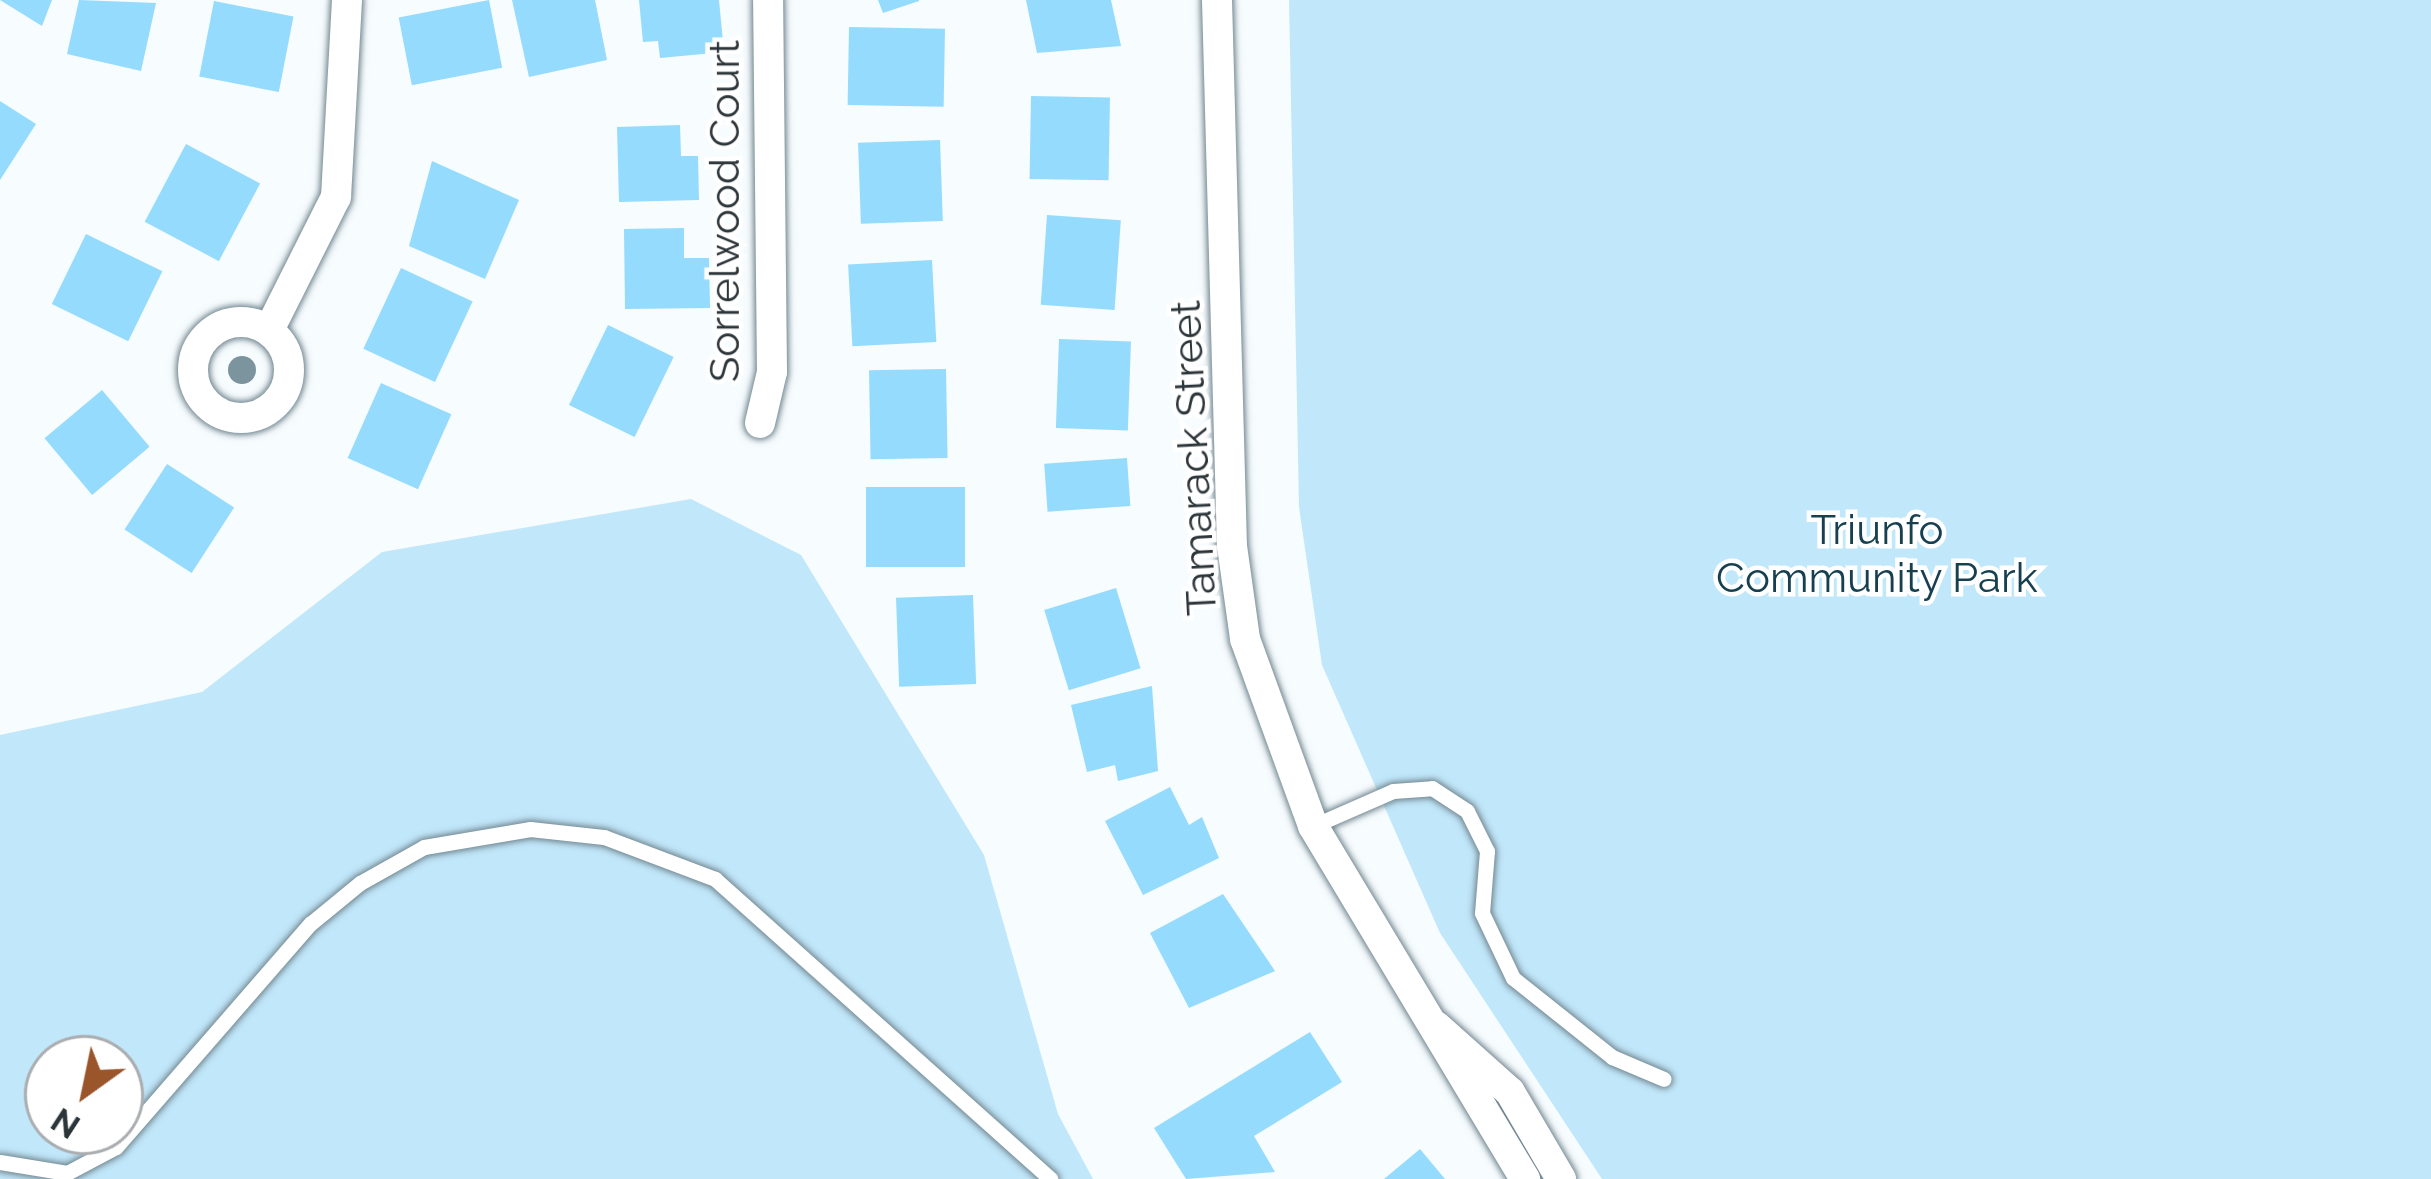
<!DOCTYPE html>
<style>
body{margin:0}
#map{position:relative;width:2431px;height:1179px;overflow:hidden;background:#f7fcfe;font-family:Raleway,sans-serif}
div>[style]{position:absolute}
.green>*{inset:0;background:#c1e7fa}
.building>*{inset:0;background:#95dbfd;transform-origin:0 0}
.roads{filter:drop-shadow(0 0 3px #738892) drop-shadow(0 0 3px #738892)}
.lane>*{height:15px;margin:-7.5px;padding:0 7.5px;transform-origin:7.5px;border-radius:7.5px;background:#fff}
.street>*{height:30px;margin:-15px;padding:0 15px;transform-origin:15px;border-radius:15px;background:#fff}
.street>.ring{margin:-15px;padding:0;box-sizing:content-box;background:none;border:30px solid #fff;border-radius:50%}
.trees>*{width:28px;height:28px;margin:-14px;border-radius:50%;background:#7b949e}
span{translate:-50% -50%;white-space:nowrap;text-align:center;line-height:1.15;-webkit-text-stroke:9px #fff;paint-order:stroke}
.street-label{font-size:42px;color:#2c3539}
.park-label{font-size:42px;color:#163f50}
.north{position:absolute;left:24px;top:1035px;width:120px;height:120px;box-sizing:border-box;background:#fff;border:3px solid #abaeb0;border-radius:50%;rotate:213deg;font-size:33px;font-weight:700;line-height:48px;text-align:center;color:#2c3539}
.north::after{content:'';display:block;margin:auto;width:42px;height:54px;background:#9b552b;clip-path:polygon(50% 0,100% 100%,50% 72%,0 100%)}
</style>
<div id="map">
<div class="green">
<i style="clip-path:polygon(1289px 0,2431px 0,2431px 1179px,1602px 1179px,1440px 933px,1322px 665px,1299px 507px)"></i>
<i style="clip-path:polygon(evenodd,691px 499px,801px 555px,984px 855px,1058px 1114px,1093px 1179px,0 1179px,0 735px,202px 692px,382px 552px,691px 499px,48px 1059px,120px 1059px,120px 1131px,48px 1131px,48px 1059px)"></i>
</div>
<div class="building">
<i style="clip-path:polygon(0 0,52px 0,42px 26px)"></i>
<i style="clip-path:polygon(79px 0,156px 3px,141px 71px,67px 54px)"></i>
<i style="left:489px;top:0;width:69px;height:92px;rotate:79deg"></i>
<i style="clip-path:polygon(512px 0,595px 0,607px 60px,529px 77px)"></i>
<i style="clip-path:polygon(639px 0,719px 0,724px 52px,660px 58px,658px 41px,643px 42px)"></i>
<i style="clip-path:polygon(878px 0,919px 0,919px 1px,883px 13px)"></i>
<i style="clip-path:polygon(1026px 0,1111px 0,1121px 46px,1037px 53px)"></i>
<i style="left:214px;top:1px;width:81px;height:77px;rotate:11deg"></i>
<i style="left:849px;top:27px;width:96px;height:78px;rotate:1deg"></i>
<i style="left:1031px;top:96px;width:79px;height:83px;rotate:1deg"></i>
<i style="clip-path:polygon(0 101px,36px 124px,0 180px)"></i>
<i style="clip-path:polygon(680px 125px,681px 156px,698px 156px,699px 200px,619px 202px,617px 127px)"></i>
<i style="left:940px;top:140px;width:81px;height:82px;rotate:88deg"></i>
<i style="left:186px;top:144px;width:84px;height:88px;rotate:28deg"></i>
<i style="clip-path:polygon(432px 161px,519px 200px,485px 279px,409px 246px)"></i>
<i style="left:1047px;top:215px;width:74px;height:90px;rotate:4deg"></i>
<i style="clip-path:polygon(684px 228px,684px 258px,709px 258px,710px 308px,625px 309px,624px 229px)"></i>
<i style="left:86px;top:234px;width:85px;height:78px;rotate:26deg"></i>
<i style="left:932px;top:260px;width:82px;height:84px;rotate:87deg"></i>
<i style="left:401px;top:268px;width:79px;height:89px;rotate:25deg"></i>
<i style="left:608px;top:325px;width:73px;height:89px;rotate:26deg"></i>
<i style="left:1059px;top:339px;width:72px;height:89px;rotate:2deg"></i>
<i style="left:946px;top:369px;width:89px;height:77px;rotate:89deg"></i>
<i style="left:381px;top:383px;width:77px;height:82px;rotate:24deg"></i>
<i style="left:102px;top:390px;width:74px;height:75px;rotate:50deg"></i>
<i style="left:1127px;top:458px;width:48px;height:83px;rotate:86deg"></i>
<i style="left:167px;top:464px;width:80px;height:78px;rotate:33deg"></i>
<i style="left:866px;top:487px;width:99px;height:80px"></i>
<i style="left:1116px;top:588px;width:84px;height:75px;rotate:73deg"></i>
<i style="left:973px;top:595px;width:89px;height:77px;rotate:88deg"></i>
<i style="clip-path:polygon(1152px 686px,1158px 771px,1118px 781px,1115px 765px,1087px 772px,1071px 705px)"></i>
<i style="clip-path:polygon(1170px 787px,1189px 825px,1202px 817px,1219px 858px,1143px 895px,1105px 821px)"></i>
<i style="clip-path:polygon(1223px 894px,1275px 971px,1189px 1008px,1150px 933px)"></i>
<i style="clip-path:polygon(1310px 1032px,1342px 1082px,1254px 1136px,1275px 1172px,1186px 1179px,1154px 1128px)"></i>
<i style="clip-path:polygon(1420px 1149px,1445px 1179px,1384px 1179px)"></i>
</div>
<div class="roads">
<div class="lane">
<i style="left:1313px;top:826px;width:87px;rotate:-23.6deg"></i>
<i style="left:1393px;top:791px;width:39px;rotate:-4deg"></i>
<i style="left:1432px;top:788px;width:42px;rotate:33.3deg"></i>
<i style="left:1467px;top:811px;width:45px;rotate:63.4deg"></i>
<i style="left:1487px;top:851px;width:62px;rotate:94.6deg"></i>
<i style="left:1482px;top:913px;width:72px;rotate:64.5deg"></i>
<i style="left:1513px;top:978px;width:127px;rotate:38.6deg"></i>
<i style="left:1612px;top:1057px;width:56px;rotate:22.9deg"></i>
<i style="left:0;top:1162px;width:68px;rotate:9.3deg"></i>
<i style="left:67px;top:1173px;width:55px;rotate:-28deg"></i>
<i style="left:116px;top:1147px;width:296px;rotate:-49deg"></i>
<i style="left:310px;top:924px;width:65px;rotate:-39.4deg"></i>
<i style="left:360px;top:883px;width:73px;rotate:-29.4deg"></i>
<i style="left:424px;top:847px;width:108px;rotate:-9.6deg"></i>
<i style="left:530px;top:829px;width:74px;rotate:6.2deg"></i>
<i style="left:604px;top:837px;width:119px;rotate:20.7deg"></i>
<i style="left:715px;top:879px;width:450px;rotate:41.8deg"></i>
</div>
<div class="street">
<i style="left:1217px;top:0;width:546px;rotate:88.43deg"></i>
<i style="left:1232px;top:546px;width:94px;rotate:82deg"></i>
<i style="left:1245px;top:639px;width:199px;rotate:70deg"></i>
<i style="left:1313px;top:826px;width:412px;rotate:59deg"></i>
<i class="ring" style="left:193px;top:322px;width:66px;height:66px"></i>
<i style="left:269px;top:330px;width:149px;rotate:-63.3deg"></i>
<i style="left:336px;top:197px;width:197px;rotate:-86.8deg"></i>
<i style="left:760px;top:423px;width:52px;rotate:-76.8deg"></i>
<i style="left:772px;top:372px;width:372px;rotate:-90.6deg"></i>
<i style="left:1436px;top:1026px;width:99px;rotate:41.7deg"></i>
<i style="left:1510px;top:1092px;width:101px;rotate:59.6deg"></i>
</div>
</div>
<div class="trees">
<i style="left:242px;top:370px"></i>
</div>
<div class="street-label">
<span style="left:725px;top:211px;rotate:-90deg">Sorrelwood Court</span>
<span style="left:1194px;top:458px;rotate:-93deg">Tamarack Street</span>
</div>
<div class="park-label">
<span style="left:1877px;top:554px">Triunfo<br>Community Park</span>
</div>
<div class="north">N</div>
</div>
